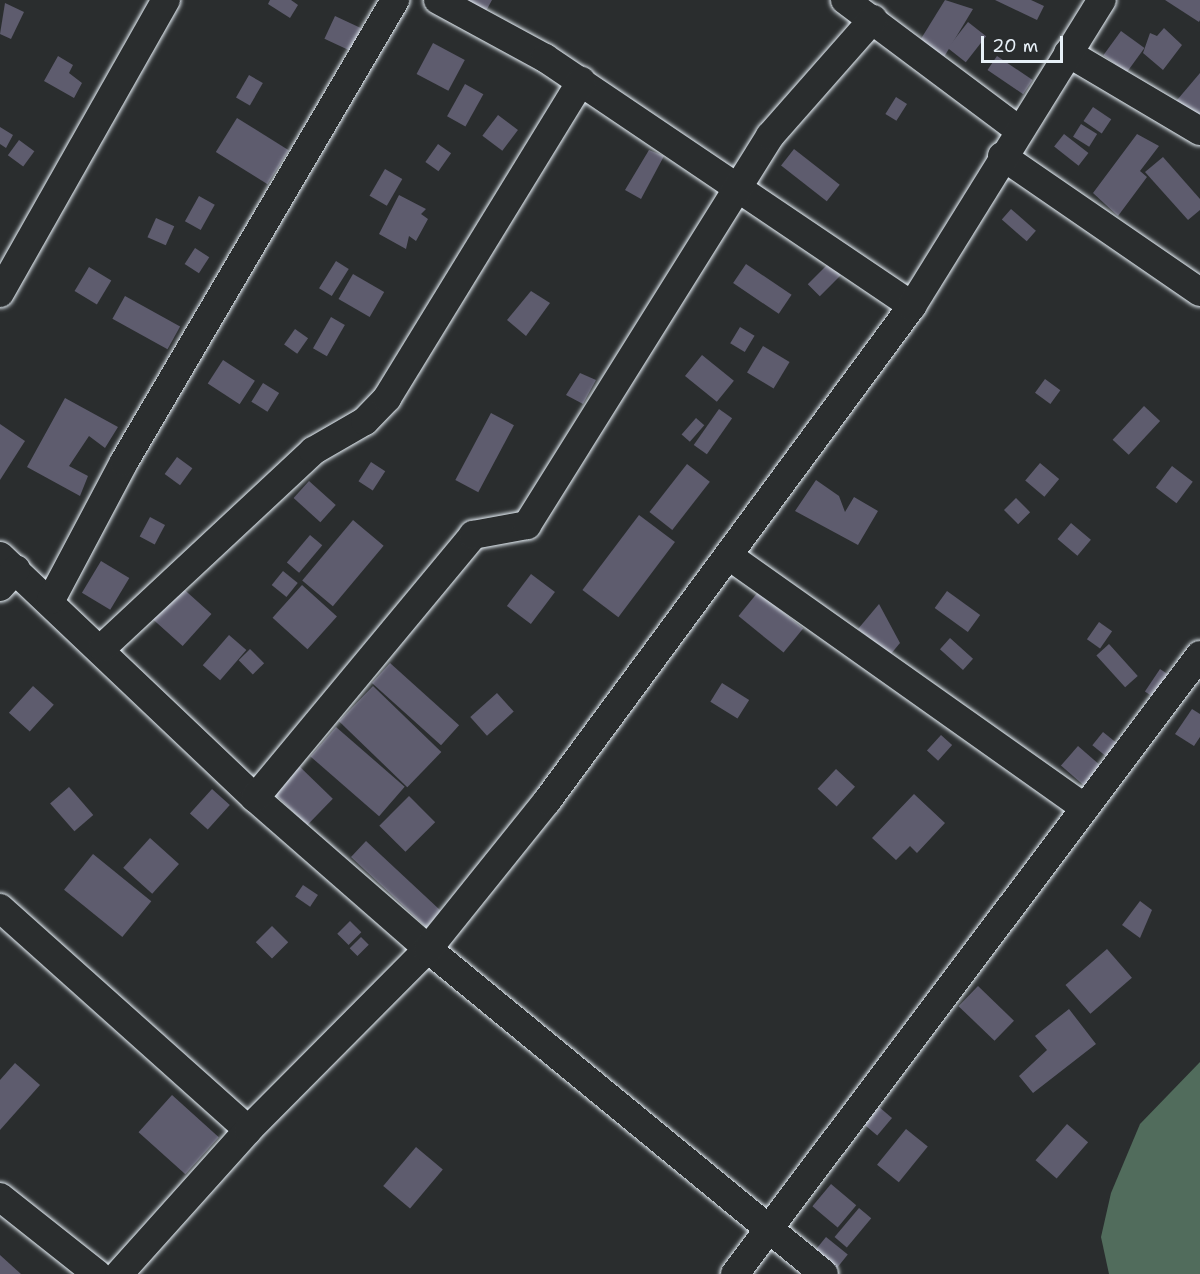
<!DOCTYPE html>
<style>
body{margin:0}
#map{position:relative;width:1200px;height:1274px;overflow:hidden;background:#2a2d2e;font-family:"Shantell Sans",sans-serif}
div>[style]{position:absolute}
.green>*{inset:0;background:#516c5c}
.building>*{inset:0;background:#5e5c6e;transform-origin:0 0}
.roads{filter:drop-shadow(0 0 2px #e8f1f8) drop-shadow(0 0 2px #e8f1f8)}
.minor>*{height:28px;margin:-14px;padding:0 14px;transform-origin:14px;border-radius:14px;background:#2a2d2e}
span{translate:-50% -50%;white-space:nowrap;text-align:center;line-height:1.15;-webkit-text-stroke:4.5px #2a2d2e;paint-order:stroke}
.scale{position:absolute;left:981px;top:36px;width:82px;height:27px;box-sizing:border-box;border:3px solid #e8f1f8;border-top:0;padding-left:8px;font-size:18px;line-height:21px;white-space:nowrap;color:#e8f1f8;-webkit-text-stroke:4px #2a2d2e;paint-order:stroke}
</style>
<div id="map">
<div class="green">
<i style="clip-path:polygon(1200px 1062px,1200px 1274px,1109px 1274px,1101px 1237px,1111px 1193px,1140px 1124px)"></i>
</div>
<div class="building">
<i style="clip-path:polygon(270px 0,291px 0,298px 5px,290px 18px,268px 4px)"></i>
<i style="clip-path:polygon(467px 0,492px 0,486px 11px)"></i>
<i style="clip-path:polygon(945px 0,973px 9px,944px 57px,919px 42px)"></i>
<i style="clip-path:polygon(995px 0,1031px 0,1044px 6px,1037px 20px)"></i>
<i style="clip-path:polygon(1165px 0,1200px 0,1200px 20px,1199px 22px)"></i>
<i style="clip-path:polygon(5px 3px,24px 12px,11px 39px,0 34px)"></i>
<i style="left:335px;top:16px;width:29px;height:25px;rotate:25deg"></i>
<i style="left:968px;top:22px;width:23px;height:33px;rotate:38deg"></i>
<i style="clip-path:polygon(1164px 28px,1182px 45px,1163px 70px,1143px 53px,1150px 33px,1157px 36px)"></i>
<i style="left:1121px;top:31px;width:29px;height:30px;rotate:36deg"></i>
<i style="left:433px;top:43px;width:36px;height:35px;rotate:28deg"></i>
<i style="clip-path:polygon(58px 56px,73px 65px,69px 73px,82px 83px,74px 98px,44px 81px)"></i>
<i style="left:997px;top:56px;width:43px;height:17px;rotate:34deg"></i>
<i style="clip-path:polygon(1200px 73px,1200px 130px,1172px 106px)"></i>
<i style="left:249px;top:75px;width:16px;height:26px;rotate:30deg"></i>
<i style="left:465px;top:84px;width:21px;height:37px;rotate:29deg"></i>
<i style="left:896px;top:97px;width:13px;height:20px;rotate:32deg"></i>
<i style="left:1093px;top:107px;width:22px;height:17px;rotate:34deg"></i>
<i style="left:498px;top:115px;width:25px;height:26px;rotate:37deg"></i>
<i style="left:237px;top:118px;width:61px;height:40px;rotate:32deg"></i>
<i style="left:1081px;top:124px;width:19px;height:15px;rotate:32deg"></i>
<i style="clip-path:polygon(0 127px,13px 135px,6px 148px,0 144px)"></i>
<i style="left:1064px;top:134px;width:31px;height:16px;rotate:38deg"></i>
<i style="clip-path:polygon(1137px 134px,1159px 146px,1140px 171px,1147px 177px,1118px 216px,1093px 193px)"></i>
<i style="left:19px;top:140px;width:19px;height:19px;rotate:36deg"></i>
<i style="left:438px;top:144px;width:16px;height:22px;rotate:35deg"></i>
<i style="left:794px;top:149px;width:58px;height:21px;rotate:38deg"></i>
<i style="clip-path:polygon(649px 150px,664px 156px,641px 199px,625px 190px)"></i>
<i style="clip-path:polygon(1163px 157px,1200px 199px,1200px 210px,1188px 220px,1145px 172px)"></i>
<i style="left:385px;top:169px;width:20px;height:31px;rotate:30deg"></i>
<i style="clip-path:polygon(399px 195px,426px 209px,421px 214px,428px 219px,416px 241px,409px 236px,406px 249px,379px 234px)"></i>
<i style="left:199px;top:196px;width:18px;height:29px;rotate:29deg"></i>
<i style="left:1011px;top:209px;width:33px;height:14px;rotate:41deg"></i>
<i style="left:156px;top:218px;width:20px;height:21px;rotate:24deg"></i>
<i style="left:195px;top:248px;width:17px;height:19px;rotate:33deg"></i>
<i style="left:336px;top:261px;width:15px;height:32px;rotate:32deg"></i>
<i style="left:829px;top:263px;width:17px;height:30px;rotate:45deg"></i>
<i style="left:746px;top:264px;width:55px;height:23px;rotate:34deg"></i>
<i style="left:89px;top:267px;width:26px;height:28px;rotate:31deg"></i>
<i style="left:353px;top:274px;width:36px;height:29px;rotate:30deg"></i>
<i style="clip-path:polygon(531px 291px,550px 303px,526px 336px,507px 320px)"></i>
<i style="left:125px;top:296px;width:63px;height:26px;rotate:29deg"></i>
<i style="left:331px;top:317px;width:16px;height:36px;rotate:30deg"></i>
<i style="left:740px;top:327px;width:17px;height:19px;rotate:31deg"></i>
<i style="left:295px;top:329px;width:16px;height:19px;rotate:35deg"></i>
<i style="left:763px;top:346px;width:31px;height:31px;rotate:31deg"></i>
<i style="left:702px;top:355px;width:41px;height:27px;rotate:39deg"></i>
<i style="left:223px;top:360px;width:38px;height:28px;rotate:33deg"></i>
<i style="clip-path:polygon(580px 373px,596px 380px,583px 404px,566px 395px)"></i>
<i style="left:1045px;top:379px;width:19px;height:17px;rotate:36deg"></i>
<i style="left:263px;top:383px;width:19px;height:22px;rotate:32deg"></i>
<i style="clip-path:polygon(65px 398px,118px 427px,105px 448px,89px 436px,69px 466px,88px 476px,80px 496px,27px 467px)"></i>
<i style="left:1144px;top:406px;width:22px;height:46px;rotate:43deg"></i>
<i style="left:719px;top:409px;width:16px;height:44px;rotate:35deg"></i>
<i style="left:491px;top:413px;width:26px;height:76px;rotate:28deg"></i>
<i style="left:696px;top:418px;width:11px;height:22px;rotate:41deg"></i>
<i style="clip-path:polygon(0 424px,25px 441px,0 480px)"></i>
<i style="left:177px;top:457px;width:19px;height:21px;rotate:36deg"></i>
<i style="left:371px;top:462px;width:17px;height:23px;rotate:33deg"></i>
<i style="left:1040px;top:463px;width:25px;height:23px;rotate:40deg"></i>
<i style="left:687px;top:464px;width:29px;height:61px;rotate:38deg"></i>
<i style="left:1172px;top:466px;width:26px;height:27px;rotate:37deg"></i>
<i style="clip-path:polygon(816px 480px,839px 496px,845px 512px,854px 497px,878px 511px,858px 545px,795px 511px)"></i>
<i style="left:309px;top:481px;width:36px;height:23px;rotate:42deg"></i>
<i style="left:1016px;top:498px;width:20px;height:17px;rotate:45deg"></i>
<i style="left:639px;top:515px;width:45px;height:94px;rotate:37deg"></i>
<i style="left:150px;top:517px;width:17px;height:22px;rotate:28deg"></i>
<i style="left:353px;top:520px;width:40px;height:79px;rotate:40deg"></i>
<i style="left:1071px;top:523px;width:26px;height:21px;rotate:40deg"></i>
<i style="left:310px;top:535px;width:16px;height:36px;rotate:40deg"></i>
<i style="left:101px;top:561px;width:33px;height:37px;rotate:31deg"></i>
<i style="left:283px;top:571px;width:19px;height:18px;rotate:39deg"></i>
<i style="left:531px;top:574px;width:30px;height:40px;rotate:37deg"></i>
<i style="left:178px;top:584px;width:45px;height:43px;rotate:42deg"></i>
<i style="left:302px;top:585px;width:47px;height:44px;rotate:42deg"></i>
<i style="left:947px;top:591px;width:41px;height:21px;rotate:36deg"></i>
<i style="left:758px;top:592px;width:58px;height:31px;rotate:39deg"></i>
<i style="clip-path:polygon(879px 604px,900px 643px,890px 655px,858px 629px)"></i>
<i style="left:1099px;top:622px;width:16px;height:21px;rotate:35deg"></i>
<i style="left:229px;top:635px;width:23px;height:40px;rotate:41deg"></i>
<i style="left:950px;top:638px;width:31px;height:15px;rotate:42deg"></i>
<i style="left:1109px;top:644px;width:43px;height:17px;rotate:48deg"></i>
<i style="left:250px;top:649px;width:20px;height:16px;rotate:45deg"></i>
<i style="left:390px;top:663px;width:93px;height:27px;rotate:42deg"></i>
<i style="left:1160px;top:669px;width:14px;height:27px;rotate:34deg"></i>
<i style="left:722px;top:683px;width:32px;height:22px;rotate:32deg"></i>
<i style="left:33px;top:686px;width:28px;height:36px;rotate:42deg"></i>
<i style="left:373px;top:686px;width:95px;height:49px;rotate:44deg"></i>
<i style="left:497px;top:693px;width:25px;height:36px;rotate:48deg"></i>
<i style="clip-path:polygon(1192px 709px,1200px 714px,1200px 737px,1194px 746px,1175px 734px)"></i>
<i style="left:336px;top:727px;width:91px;height:39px;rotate:41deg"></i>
<i style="left:1103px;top:732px;width:22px;height:17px;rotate:39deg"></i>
<i style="left:941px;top:735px;width:15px;height:21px;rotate:42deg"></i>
<i style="left:1078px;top:746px;width:35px;height:26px;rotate:41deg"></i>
<i style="left:299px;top:766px;width:47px;height:37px;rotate:44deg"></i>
<i style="left:836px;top:769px;width:26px;height:27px;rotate:43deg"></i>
<i style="left:69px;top:787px;width:37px;height:25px;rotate:49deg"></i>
<i style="left:212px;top:789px;width:24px;height:33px;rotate:42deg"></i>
<i style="clip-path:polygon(914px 794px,945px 823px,917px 853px,910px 846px,896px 860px,872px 838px)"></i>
<i style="left:409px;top:796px;width:37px;height:42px;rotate:45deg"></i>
<i style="left:150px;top:838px;width:39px;height:40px;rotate:42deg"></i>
<i style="left:366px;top:841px;width:103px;height:22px;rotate:43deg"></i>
<i style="left:93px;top:854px;width:75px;height:46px;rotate:39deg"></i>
<i style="left:303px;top:885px;width:18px;height:14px;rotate:34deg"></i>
<i style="clip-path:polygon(1140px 901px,1152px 910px,1140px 938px,1122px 925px)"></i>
<i style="left:350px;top:921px;width:16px;height:18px;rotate:45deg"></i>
<i style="left:272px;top:926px;width:23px;height:23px;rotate:45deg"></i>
<i style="left:361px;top:937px;width:11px;height:16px;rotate:45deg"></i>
<i style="left:1107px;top:949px;width:38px;height:55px;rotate:49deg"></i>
<i style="left:978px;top:986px;width:50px;height:28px;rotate:44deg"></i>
<i style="clip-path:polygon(1069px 1009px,1096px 1044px,1033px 1093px,1019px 1076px,1047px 1050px,1035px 1036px)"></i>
<i style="clip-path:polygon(15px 1063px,40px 1085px,0 1130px,0 1080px)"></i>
<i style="left:172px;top:1095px;width:63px;height:50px;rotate:42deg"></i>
<i style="left:879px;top:1107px;width:17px;height:23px;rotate:40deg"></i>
<i style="left:1067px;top:1124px;width:28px;height:48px;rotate:41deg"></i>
<i style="left:906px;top:1129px;width:28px;height:46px;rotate:39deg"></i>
<i style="left:416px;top:1147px;width:35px;height:51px;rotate:40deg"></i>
<i style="left:831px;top:1184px;width:33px;height:29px;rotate:40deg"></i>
<i style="left:859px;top:1208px;width:16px;height:38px;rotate:40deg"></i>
<i style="left:826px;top:1237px;width:28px;height:20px;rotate:39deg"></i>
<i style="clip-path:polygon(0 1255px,21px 1274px,0 1274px)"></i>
</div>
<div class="roads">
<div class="minor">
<i style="left:438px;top:0;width:122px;rotate:28.5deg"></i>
<i style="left:545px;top:58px;width:443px;rotate:34deg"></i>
<i style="left:845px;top:0;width:217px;rotate:36.8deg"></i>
<i style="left:1068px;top:53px;width:153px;rotate:30.6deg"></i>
<i style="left:1002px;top:156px;width:240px;rotate:34.5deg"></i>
<i style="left:0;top:293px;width:337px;rotate:-60.5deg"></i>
<i style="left:0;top:556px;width:352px;rotate:43.5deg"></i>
<i style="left:255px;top:798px;width:230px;rotate:41.1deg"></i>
<i style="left:428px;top:949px;width:512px;rotate:39.38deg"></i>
<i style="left:729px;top:556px;width:436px;rotate:35.3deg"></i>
<i style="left:0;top:587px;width:24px;rotate:-48deg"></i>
<i style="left:51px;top:600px;width:156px;rotate:-62.1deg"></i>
<i style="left:124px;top:462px;width:536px;rotate:-59.6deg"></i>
<i style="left:102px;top:648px;width:289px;rotate:-43deg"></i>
<i style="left:313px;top:451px;width:60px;rotate:-30deg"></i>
<i style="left:365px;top:421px;width:32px;rotate:-46deg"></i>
<i style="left:387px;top:398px;width:372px;rotate:-58.5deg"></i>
<i style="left:255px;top:798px;width:342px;rotate:-50.3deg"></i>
<i style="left:473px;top:535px;width:55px;rotate:-10.5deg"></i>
<i style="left:527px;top:525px;width:459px;rotate:-58deg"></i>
<i style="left:770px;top:136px;width:156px;rotate:-48.6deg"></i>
<i style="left:0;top:908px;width:333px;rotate:41.8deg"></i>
<i style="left:0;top:1197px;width:124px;rotate:38.4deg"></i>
<i style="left:119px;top:1274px;width:193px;rotate:-48.1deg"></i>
<i style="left:248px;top:1130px;width:255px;rotate:-45.2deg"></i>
<i style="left:428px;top:949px;width:190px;rotate:-51.2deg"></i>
<i style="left:547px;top:801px;width:615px;rotate:-53.6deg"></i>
<i style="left:912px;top:306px;width:360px;rotate:-58.2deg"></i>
<i style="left:735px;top:1274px;width:774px;rotate:-53.09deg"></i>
</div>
</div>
<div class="scale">20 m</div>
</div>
